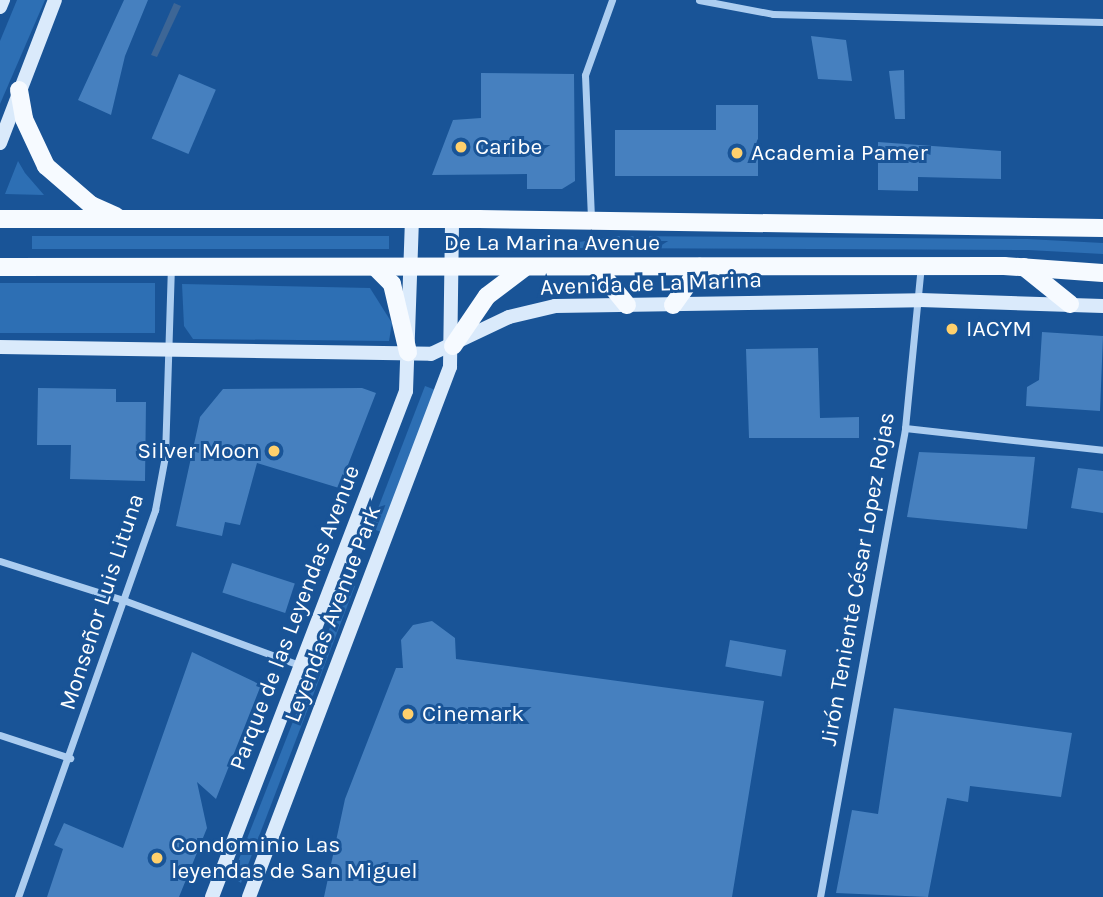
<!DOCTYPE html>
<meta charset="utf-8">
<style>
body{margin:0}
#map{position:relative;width:1103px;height:897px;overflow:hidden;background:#195497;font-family:Karla,sans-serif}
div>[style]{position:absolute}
.green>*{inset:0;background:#2d6fb4;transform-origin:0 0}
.water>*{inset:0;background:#3d6696}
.building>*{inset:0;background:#4680bf;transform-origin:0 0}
.street>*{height:7px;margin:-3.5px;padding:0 3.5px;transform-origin:3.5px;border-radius:3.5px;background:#accdf0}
.secondary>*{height:14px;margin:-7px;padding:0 7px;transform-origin:7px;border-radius:7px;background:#daeafb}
.primary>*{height:18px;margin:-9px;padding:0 9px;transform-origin:9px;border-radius:9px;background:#f6faff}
.dots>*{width:19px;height:19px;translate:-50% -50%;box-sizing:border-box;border:4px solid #195497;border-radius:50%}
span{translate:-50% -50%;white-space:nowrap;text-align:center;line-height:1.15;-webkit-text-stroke:6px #195497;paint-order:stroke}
.poi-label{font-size:23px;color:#fff}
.left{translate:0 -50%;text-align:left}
.right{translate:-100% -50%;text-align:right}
.street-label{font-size:23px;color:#fff}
</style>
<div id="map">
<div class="green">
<i style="clip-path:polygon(17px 0,45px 0,0 104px,0 41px)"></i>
<i style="clip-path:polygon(18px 161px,25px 173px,44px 195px,5px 194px)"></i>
<i style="left:32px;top:236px;width:357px;height:13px"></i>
<i style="clip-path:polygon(616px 236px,1027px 239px,1103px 243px,1103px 254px,1028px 250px,573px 248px,573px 243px)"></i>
<i style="left:0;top:283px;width:155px;height:50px"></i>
<i style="clip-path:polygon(182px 284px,370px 288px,392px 323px,389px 341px,193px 339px,184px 326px)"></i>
<i style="left:425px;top:386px;width:14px;height:152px;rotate:21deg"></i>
<i style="clip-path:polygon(347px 584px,355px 586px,241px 883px,232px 877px)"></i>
</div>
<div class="water">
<i style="clip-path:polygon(174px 3px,181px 6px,157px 57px,151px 55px)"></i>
</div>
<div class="building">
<i style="clip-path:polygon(124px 0,148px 0,125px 56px,111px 115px,78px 100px)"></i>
<i style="clip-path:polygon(811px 36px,846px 40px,852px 81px,818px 79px)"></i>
<i style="clip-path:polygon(904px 70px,905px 119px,895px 119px,889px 71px)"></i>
<i style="clip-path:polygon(481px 73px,574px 74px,575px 181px,562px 189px,527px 189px,527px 174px,432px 175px,453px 120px,481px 118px)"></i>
<i style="left:179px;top:74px;width:40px;height:70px;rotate:23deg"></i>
<i style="clip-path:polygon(716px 105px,758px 105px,758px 176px,615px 176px,615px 130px,716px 130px)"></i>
<i style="clip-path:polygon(878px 142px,1001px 151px,1001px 179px,918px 177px,918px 191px,878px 190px)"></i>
<i style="clip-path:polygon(1042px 332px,1103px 336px,1100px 411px,1026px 406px,1027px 387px,1039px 380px)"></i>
<i style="clip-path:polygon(818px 348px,820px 418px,859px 417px,859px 438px,749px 438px,746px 349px)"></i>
<i style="clip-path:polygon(38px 388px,116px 389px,116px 402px,146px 402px,145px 481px,70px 479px,71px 445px,37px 445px)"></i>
<i style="clip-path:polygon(362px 388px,376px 393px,339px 488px,257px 463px,240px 525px,225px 522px,222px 536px,176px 526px,200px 417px,223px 389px)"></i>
<i style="clip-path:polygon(919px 452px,1035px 457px,1027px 529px,907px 517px)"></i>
<i style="clip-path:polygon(1078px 468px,1103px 471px,1103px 513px,1071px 508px)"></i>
<i style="left:232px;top:563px;width:66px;height:31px;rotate:18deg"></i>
<i style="clip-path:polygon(432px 621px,455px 638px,456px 659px,764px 701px,732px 897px,324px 897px,345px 799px,396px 668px,403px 668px,401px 640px,413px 625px)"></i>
<i style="left:730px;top:640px;width:57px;height:27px;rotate:10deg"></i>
<i style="clip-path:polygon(192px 652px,261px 685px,216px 799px,197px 782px,207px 828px,179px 897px,47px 897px,63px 849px,54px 845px,64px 823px,123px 848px)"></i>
<i style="clip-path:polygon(894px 708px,1072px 733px,1061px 797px,970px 786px,968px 802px,947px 798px,928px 897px,836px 893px,852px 810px,878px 814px)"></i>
</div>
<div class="street">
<i style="left:699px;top:0;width:75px;rotate:10.7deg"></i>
<i style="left:773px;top:14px;width:330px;rotate:1.4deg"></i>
<i style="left:591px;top:218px;width:143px;rotate:-92.4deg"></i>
<i style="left:585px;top:75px;width:80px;rotate:-70.2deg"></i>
<i style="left:905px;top:428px;width:199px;rotate:6.3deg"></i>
<i style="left:0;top:561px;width:132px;rotate:17.6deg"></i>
<i style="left:126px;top:601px;width:184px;rotate:20.3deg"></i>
<i style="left:0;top:735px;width:74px;rotate:18.2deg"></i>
<i style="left:18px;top:897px;width:411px;rotate:-70.5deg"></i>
<i style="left:155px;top:510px;width:55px;rotate:-79.5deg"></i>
<i style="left:165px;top:456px;width:188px;rotate:-88.2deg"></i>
<i style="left:820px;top:897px;width:477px;rotate:-79.7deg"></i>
<i style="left:905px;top:428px;width:163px;rotate:-84.4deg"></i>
</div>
<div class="secondary">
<i style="left:0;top:7px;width:8px;rotate:-67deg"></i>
<i style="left:0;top:143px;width:153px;rotate:-69deg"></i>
<i style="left:0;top:347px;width:431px;rotate:0.9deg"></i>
<i style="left:431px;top:354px;width:86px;rotate:-25.4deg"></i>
<i style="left:509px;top:317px;width:47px;rotate:-13.4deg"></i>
<i style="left:555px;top:306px;width:365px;rotate:-0.9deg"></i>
<i style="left:920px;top:300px;width:183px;rotate:1.9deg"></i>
<i style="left:212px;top:897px;width:542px;rotate:-69.02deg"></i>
<i style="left:406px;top:391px;width:172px;rotate:-88deg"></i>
<i style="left:249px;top:897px;width:567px;rotate:-69.23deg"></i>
<i style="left:450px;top:367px;width:148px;rotate:-89.2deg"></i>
</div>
<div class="primary">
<i style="left:19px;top:90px;width:29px;rotate:80deg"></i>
<i style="left:24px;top:119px;width:52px;rotate:64.9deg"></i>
<i style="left:46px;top:166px;width:60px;rotate:40.9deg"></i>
<i style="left:91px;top:205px;width:27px;rotate:24deg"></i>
<i style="left:0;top:219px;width:479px"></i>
<i style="left:479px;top:219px;width:624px;rotate:0.83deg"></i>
<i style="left:0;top:267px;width:1004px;rotate:-0.06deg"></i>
<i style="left:1004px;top:266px;width:99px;rotate:4deg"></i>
<i style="left:375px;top:267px;width:24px;rotate:45deg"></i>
<i style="left:392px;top:284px;width:70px;rotate:76.8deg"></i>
<i style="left:596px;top:267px;width:49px;rotate:50.8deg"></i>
<i style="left:1024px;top:267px;width:59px;rotate:38.8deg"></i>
<i style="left:673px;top:305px;width:47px;rotate:-54.6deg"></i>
<i style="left:453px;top:346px;width:60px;rotate:-55.8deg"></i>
<i style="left:487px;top:296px;width:46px;rotate:-37.1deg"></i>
</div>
<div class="dots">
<i style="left:461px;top:147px;background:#ffd06c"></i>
<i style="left:737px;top:153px;background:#ffd06c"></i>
<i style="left:952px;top:329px;background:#ffd06c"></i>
<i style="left:274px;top:451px;background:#ffd06c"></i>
<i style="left:408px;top:714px;background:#ffd06c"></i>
<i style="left:157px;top:858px;background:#ffd06c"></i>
</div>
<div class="poi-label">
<span class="left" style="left:475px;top:147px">Caribe</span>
<span class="left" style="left:751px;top:153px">Academia Pamer</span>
<span class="left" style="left:966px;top:329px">IACYM</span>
<span class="right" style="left:260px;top:451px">Silver Moon</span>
<span class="left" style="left:422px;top:714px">Cinemark</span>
<span class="left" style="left:171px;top:858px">Condominio Las<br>leyendas de San Miguel</span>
</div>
<div class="street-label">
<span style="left:552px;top:243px">De La Marina Avenue</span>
<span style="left:651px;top:284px;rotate:-2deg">Avenida de La Marina</span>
<span style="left:858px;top:579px;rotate:-80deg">Jirón Teniente César Lopez Rojas</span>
<span style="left:102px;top:602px;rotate:-72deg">Monseñor Luis Lituna</span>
<span style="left:333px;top:614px;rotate:-69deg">Leyendas Avenue Park</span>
<span style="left:295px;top:618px;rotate:-69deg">Parque de las Leyendas Avenue</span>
</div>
</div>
